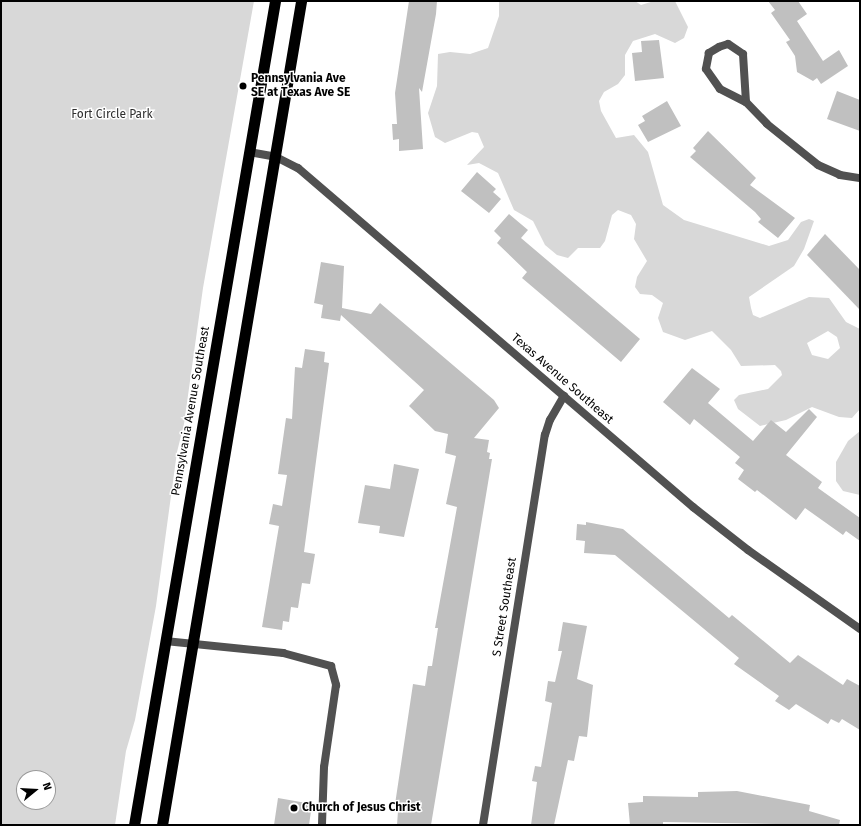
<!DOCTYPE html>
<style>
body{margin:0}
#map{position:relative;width:861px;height:826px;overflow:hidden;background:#fff;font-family:"Fira Sans",sans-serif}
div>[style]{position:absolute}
.green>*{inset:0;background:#d8d8d8}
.building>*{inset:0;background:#c0c0c0}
.service>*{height:8px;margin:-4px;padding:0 4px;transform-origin:4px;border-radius:4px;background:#515151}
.minor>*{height:8px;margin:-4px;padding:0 4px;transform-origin:4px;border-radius:4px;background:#515151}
.trunk>*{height:11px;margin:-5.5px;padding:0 5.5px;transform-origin:5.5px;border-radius:5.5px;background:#000}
.dots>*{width:11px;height:11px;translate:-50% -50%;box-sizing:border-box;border:2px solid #fff;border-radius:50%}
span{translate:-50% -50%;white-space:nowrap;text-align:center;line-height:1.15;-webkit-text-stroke:3px #fff;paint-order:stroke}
.poi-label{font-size:12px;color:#000;font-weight:700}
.left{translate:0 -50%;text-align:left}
.park-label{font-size:12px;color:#2f2f2f}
.street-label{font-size:12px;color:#000}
.frame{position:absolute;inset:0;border:2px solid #000;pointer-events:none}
.north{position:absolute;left:16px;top:770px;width:40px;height:40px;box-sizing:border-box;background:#fff;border:1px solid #999;border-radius:50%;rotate:72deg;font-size:11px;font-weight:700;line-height:16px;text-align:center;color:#000}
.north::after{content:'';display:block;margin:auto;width:14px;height:18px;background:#000;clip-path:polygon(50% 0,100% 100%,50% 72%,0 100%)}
</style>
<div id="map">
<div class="green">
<i style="clip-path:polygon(evenodd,1px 1px,254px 1px,203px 288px,184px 424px,177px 452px,156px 606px,135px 720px,126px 751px,115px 825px,1px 825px,1px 1px,24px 778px,48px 778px,48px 802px,24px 802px,24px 778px)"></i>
<i style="clip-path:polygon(evenodd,499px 1px,635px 1px,641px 5px,654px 1px,675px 1px,688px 27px,684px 38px,675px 43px,655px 34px,633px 41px,625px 55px,625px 75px,618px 84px,604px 92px,599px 101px,601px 111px,616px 138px,634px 135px,648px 152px,663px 205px,684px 220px,769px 246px,788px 240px,801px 222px,809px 219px,814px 221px,804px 249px,794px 266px,749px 297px,751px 308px,753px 315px,760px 318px,809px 297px,829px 298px,846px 322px,860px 329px,860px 409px,852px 418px,839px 417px,812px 407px,786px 420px,760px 426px,738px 409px,734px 400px,739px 395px,768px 389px,782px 375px,781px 371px,775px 365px,741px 366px,731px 350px,712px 331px,685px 340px,663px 332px,658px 318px,663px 303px,652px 295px,640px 294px,635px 287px,637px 277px,647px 261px,634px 239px,636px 224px,631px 215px,618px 210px,612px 215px,605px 241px,600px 248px,578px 248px,568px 258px,557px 255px,545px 245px,533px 221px,514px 210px,498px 173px,479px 163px,467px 165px,484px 147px,478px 133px,472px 132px,445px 143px,435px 137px,428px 113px,437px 86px,438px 54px,450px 52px,470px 54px,488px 48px,499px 16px,499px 1px,828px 331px,837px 337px,840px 348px,828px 359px,812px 355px,807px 343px,828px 331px)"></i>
<i style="clip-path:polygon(860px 431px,860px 495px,843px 491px,836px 481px,836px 462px,848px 441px)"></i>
</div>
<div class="building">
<i style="clip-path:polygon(409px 1px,437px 1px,436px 14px,422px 92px,419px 88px,423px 149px,399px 151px,399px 139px,393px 140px,392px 124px,397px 124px,395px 93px)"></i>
<i style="clip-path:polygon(768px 1px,798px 1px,807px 14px,797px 21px,823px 61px,839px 50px,848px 66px,821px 84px,817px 78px,813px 81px,797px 72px,795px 56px,786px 42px,790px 40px,771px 13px,775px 10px)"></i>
<i style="clip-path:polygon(659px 40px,664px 78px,635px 81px,632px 53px,642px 52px,641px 41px)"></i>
<i style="clip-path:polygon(837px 91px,860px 100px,860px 131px,827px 119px)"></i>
<i style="clip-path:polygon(667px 101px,681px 126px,648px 142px,638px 125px,645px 121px,642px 116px)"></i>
<i style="clip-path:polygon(708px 131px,756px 178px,750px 185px,795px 218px,778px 238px,758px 222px,761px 219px,755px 212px,690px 157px,696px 151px,693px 148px)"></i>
<i style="clip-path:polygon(477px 172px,496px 189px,493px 192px,501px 199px,489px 213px,461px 191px)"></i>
<i style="clip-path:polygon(509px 214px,528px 230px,521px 238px,640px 339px,621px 362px,522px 278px,527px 272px,497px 243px,501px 238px,494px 231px)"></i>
<i style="clip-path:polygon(825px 234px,860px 270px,860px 310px,807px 255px)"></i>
<i style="clip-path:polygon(321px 262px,344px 266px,342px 308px,371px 314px,380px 303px,494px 400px,499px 408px,474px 438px,489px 440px,487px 452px,490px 453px,489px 459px,492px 459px,431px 825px,397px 825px,398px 811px,394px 811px,413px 684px,425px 686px,428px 666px,432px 666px,438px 628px,435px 628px,457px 507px,446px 504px,456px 456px,445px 453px,448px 434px,435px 431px,409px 406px,424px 390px,341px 315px,340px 321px,321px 318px,323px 305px,314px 303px)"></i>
<i style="clip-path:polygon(305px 349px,325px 352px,324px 362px,329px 363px,304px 552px,315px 554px,310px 584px,302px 583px,298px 608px,291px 607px,289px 622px,283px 621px,282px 630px,262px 627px,279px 526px,269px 524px,273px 504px,282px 506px,287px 475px,278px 474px,286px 418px,292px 419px,295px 367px,302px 368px)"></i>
<i style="clip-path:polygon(692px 368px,720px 389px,708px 403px,753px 441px,771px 420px,786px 432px,809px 409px,817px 417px,786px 455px,822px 482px,818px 488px,860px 518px,860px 541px,846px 531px,843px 535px,805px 508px,796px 520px,757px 490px,755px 492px,738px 479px,744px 470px,735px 463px,740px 457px,694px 419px,690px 425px,663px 402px)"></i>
<i style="clip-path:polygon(394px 464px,419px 469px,404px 537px,379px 533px,380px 526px,358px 523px,365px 485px,390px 489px)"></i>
<i style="clip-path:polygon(586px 522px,623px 529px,729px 618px,732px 615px,790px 663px,798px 655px,843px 685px,847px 679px,860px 686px,860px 730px,842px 719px,839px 723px,831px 719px,828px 724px,796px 704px,789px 710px,775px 701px,779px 696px,734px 664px,739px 658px,615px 555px,584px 553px,585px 541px,576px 540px,577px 524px,586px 525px)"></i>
<i style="clip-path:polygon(563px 622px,587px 626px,577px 679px,593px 685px,587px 737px,579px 736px,574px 761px,568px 760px,554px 825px,531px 825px,537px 782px,532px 781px,535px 766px,541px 767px,552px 703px,545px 701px,548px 681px,555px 682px,562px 651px,558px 651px)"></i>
<i style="clip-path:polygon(737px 791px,810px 805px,809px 811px,840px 820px,839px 825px,663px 822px,663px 825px,630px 825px,628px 803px,643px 802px,643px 796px,698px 797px,698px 792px)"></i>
<i style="clip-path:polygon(278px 798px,312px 804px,309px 825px,274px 825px)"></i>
</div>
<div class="service">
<i style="left:165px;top:641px;width:119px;rotate:5.8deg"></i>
<i style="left:283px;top:653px;width:50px;rotate:15.2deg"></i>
<i style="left:331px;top:666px;width:20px;rotate:75deg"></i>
<i style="left:336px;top:685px;width:83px;rotate:98.3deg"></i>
<i style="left:324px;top:767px;width:58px;rotate:92deg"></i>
</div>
<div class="minor">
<i style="left:746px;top:102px;width:48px;rotate:-93.6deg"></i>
<i style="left:743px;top:54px;width:18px;rotate:-146deg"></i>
<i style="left:728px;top:44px;width:9px;rotate:162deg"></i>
<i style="left:719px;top:47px;width:12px;rotate:149deg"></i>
<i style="left:709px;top:53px;width:16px;rotate:101deg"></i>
<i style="left:706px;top:69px;width:24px;rotate:55deg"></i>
<i style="left:720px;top:89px;width:29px;rotate:27deg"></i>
<i style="left:746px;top:102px;width:30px;rotate:46deg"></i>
<i style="left:767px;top:124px;width:65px;rotate:38.8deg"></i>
<i style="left:818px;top:165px;width:24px;rotate:24deg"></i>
<i style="left:840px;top:175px;width:20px;rotate:9deg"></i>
<i style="left:249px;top:152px;width:27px;rotate:10deg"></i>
<i style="left:276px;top:157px;width:25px;rotate:27deg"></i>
<i style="left:298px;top:168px;width:521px;rotate:40.64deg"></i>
<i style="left:693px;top:507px;width:70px;rotate:38deg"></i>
<i style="left:748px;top:550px;width:137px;rotate:35.2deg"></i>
<i style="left:483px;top:825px;width:395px;rotate:-81deg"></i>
<i style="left:545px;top:435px;width:16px;rotate:-72deg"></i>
<i style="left:550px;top:420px;width:28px;rotate:-60deg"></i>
</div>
<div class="trunk">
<i style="left:134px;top:825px;width:836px;rotate:-80.29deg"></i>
<i style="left:162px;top:825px;width:836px;rotate:-80.42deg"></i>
</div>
<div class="dots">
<i style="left:243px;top:86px;background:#000"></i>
<i style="left:294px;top:808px;background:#000"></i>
</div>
<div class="poi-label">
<span class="left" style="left:251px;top:86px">Pennsylvania Ave<br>SE at Texas Ave SE</span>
<span class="left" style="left:302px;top:808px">Church of Jesus Christ</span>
</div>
<div class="park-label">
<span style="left:112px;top:115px">Fort Circle Park</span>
</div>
<div class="street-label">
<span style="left:562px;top:379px;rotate:41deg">Texas Avenue Southeast</span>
<span style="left:191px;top:411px;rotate:-80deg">Pennsylvania Avenue Southeast</span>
<span style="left:505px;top:607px;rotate:-81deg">S Street Southeast</span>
</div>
<div class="frame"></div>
<div class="north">N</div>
</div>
